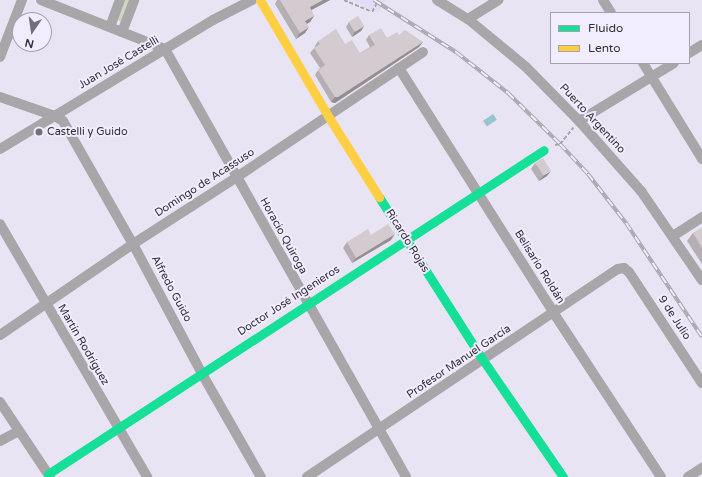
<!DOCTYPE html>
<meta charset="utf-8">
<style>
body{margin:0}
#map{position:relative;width:702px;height:477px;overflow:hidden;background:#e9e4f4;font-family:"Varela Round",sans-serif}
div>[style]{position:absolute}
.built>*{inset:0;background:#e4dcf7}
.green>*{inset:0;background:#d0d5c0}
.water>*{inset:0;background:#96c5d1;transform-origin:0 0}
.path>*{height:1.5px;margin-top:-0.75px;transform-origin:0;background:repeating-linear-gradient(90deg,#a8a4a9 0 4px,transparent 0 6px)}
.street>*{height:10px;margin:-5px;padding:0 5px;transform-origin:5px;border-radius:5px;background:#a8a6a8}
.fast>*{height:9px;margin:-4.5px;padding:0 4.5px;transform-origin:4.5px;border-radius:4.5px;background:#16e098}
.slow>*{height:9px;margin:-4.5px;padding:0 4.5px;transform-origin:4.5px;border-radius:4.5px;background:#ffcf43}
.rail>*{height:4px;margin-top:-2px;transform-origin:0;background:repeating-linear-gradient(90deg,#f2edfe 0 8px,#a9a6ad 0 16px);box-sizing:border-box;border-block:1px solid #a9a6ad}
.wall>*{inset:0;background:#b5afb3}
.shaded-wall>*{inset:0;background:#948e92}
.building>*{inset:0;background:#d3cbd0;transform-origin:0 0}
.dots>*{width:11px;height:11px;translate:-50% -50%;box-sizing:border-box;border:2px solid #f2edfe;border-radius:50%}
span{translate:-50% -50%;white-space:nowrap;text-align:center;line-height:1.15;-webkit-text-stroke:4px #f2edfe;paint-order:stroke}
.street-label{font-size:11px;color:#322f39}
.poi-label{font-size:11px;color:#322f39}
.left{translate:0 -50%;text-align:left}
.legend{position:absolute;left:550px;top:12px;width:140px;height:52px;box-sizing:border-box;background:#f2edfe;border:1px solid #a5a1af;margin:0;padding:5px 7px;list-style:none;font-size:12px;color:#322f39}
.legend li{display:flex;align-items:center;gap:8px;height:20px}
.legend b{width:20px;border:1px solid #a5a1af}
.north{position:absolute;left:12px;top:12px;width:40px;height:40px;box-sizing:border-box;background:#f2edfe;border:1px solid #a5a1af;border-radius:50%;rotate:193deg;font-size:11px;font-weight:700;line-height:16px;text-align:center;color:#322f39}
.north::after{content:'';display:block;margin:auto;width:14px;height:18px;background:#726e7a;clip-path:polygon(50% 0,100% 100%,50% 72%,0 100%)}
</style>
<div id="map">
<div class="built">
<i style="clip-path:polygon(352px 0,386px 0,378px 13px)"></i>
</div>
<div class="green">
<i style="clip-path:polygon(123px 0,132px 0,123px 23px,116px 19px)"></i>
</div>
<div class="water">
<i style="left:493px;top:114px;width:7px;height:12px;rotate:56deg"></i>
</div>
<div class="path">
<i style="left:344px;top:0;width:30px;rotate:23deg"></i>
<i style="left:372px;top:12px;width:13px;rotate:-63deg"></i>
<i style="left:555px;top:145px;width:5px;rotate:-11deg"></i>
<i style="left:560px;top:144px;width:21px;rotate:-51deg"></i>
</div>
<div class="street">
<i style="left:41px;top:0;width:133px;rotate:21.6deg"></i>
<i style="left:437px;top:0;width:36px;rotate:32deg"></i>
<i style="left:468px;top:19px;width:75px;rotate:39.6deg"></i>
<i style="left:526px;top:67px;width:76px;rotate:45.5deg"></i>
<i style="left:579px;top:121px;width:94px;rotate:48.5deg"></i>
<i style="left:641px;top:191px;width:108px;rotate:55.6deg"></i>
<i style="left:603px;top:0;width:15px;rotate:58deg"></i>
<i style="left:468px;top:19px;width:36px;rotate:-32deg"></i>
<i style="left:110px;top:27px;width:29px;rotate:-70deg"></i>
<i style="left:122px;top:32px;width:34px;rotate:-69deg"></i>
<i style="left:165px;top:49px;width:491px;rotate:60.6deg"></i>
<i style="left:689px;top:53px;width:15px;rotate:-32deg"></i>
<i style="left:0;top:57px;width:61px;rotate:-68.9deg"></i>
<i style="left:643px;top:63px;width:113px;rotate:58.4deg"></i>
<i style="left:399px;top:68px;width:289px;rotate:57.7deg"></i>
<i style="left:553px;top:312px;width:197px;rotate:56.8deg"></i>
<i style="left:0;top:97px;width:58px;rotate:19.1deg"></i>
<i style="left:55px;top:116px;width:9px;rotate:32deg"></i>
<i style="left:63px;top:121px;width:142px;rotate:60.4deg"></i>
<i style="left:133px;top:244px;width:145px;rotate:62deg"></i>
<i style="left:201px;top:372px;width:121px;rotate:60.3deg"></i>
<i style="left:579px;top:121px;width:111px;rotate:-31.4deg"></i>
<i style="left:0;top:149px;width:249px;rotate:-31.2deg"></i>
<i style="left:213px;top:20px;width:44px;rotate:-27.1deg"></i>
<i style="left:0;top:224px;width:293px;rotate:59.8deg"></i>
<i style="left:673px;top:236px;width:35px;rotate:-33deg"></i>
<i style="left:0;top:335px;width:161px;rotate:-34.4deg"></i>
<i style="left:133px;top:244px;width:124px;rotate:-32.8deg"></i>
<i style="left:237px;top:177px;width:224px;rotate:-33.9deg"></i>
<i style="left:0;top:402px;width:90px;rotate:56.3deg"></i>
<i style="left:0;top:441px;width:21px;rotate:-28deg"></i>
<i style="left:307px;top:477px;width:374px;rotate:-33.8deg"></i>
<i style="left:618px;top:269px;width:6px;rotate:-9deg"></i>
<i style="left:624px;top:268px;width:6px;rotate:39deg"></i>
<i style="left:629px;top:272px;width:133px;rotate:56.7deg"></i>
<i style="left:688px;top:477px;width:17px;rotate:-33deg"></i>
</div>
<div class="fast">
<i style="left:379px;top:197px;width:193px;rotate:57.5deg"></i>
<i style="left:483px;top:360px;width:142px;rotate:55.6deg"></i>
<i style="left:48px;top:474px;width:592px;rotate:-33.15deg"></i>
</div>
<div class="slow">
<i style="left:260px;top:0;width:134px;rotate:59.6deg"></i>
<i style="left:328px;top:116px;width:96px;rotate:57.8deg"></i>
</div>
<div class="rail">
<i style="left:374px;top:0;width:97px;rotate:32.4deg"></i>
<i style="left:456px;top:52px;width:66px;rotate:38.3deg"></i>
<i style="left:508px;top:93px;width:73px;rotate:44.4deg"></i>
<i style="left:560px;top:144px;width:41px;rotate:47deg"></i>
<i style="left:588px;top:174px;width:62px;rotate:52.2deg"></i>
<i style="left:626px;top:223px;width:137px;rotate:56.3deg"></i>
</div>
<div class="wall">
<i style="clip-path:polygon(277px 0,330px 0,311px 10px,314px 16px,310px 22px,307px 24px,305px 33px,296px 39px,275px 4px)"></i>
<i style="clip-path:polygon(349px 22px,364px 26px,361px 31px,352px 37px,346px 27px)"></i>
<i style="clip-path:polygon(369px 35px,387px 38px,399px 35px,423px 42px,419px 47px,335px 103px,331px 102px,315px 75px,318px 70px,320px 68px,310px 53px,314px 48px,315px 47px,315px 46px,318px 41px,345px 44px,360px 53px,370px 47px,366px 40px)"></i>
<i style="clip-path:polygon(535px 163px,547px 176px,539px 181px,531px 169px)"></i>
<i style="clip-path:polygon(702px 228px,702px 264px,687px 241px,693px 233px)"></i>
<i style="clip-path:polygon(371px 235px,391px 240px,352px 263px,343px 248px,347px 242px)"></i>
</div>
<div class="shaded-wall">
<i style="clip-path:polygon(323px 0,330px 0,306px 13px,310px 7px)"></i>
<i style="clip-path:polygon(314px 16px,310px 22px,301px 27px,305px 21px)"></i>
<i style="clip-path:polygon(364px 26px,361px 31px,352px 37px,355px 31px)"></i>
<i style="clip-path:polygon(309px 27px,305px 33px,296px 39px,300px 33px)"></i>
<i style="clip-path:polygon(423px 42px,419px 47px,335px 103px,331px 102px,335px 97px)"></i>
<i style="clip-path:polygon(551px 171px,547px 176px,539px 181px,543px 176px)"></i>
<i style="clip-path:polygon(395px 234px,391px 240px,352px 263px,356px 258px)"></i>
</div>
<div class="building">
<i style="clip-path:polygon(280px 0,323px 0,310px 7px,314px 16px,305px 21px,309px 27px,300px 33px)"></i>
<i style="left:358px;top:16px;width:12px;height:11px;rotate:59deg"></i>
<i style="clip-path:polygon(381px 28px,387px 38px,397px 32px,399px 35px,405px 30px,423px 42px,338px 97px,335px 97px,318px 70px,325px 65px,314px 48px,320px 44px,318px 41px,336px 29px,345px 44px,352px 40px,360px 53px,375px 45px,369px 35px)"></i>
<i style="left:543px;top:158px;width:15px;height:9px;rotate:58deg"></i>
<i style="clip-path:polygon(388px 224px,395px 234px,356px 258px,347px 242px,368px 229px,371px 235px)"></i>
<i style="clip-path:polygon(702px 228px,702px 248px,693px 233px)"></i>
</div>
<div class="dots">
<i style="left:39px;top:132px;background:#726e7a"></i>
</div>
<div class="street-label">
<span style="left:119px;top:63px;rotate:-31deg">Juan José Castelli</span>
<span style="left:592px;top:119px;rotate:47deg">Puerto Argentino</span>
<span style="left:205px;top:183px;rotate:-33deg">Domingo de Acassuso</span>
<span style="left:283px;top:236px;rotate:61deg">Horacio Quiroga</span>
<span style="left:407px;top:241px;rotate:58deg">Ricardo Rojas</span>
<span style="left:539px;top:267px;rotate:58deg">Belisario Roldán</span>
<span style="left:171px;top:289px;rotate:62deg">Alfredo Guido</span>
<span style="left:289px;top:301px;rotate:-33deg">Doctor José Ingenieros</span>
<span style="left:674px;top:318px;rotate:57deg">9 de Julio</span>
<span style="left:83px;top:345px;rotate:60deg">Martín Rodríguez</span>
<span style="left:459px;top:362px;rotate:-34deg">Profesor Manuel García</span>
</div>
<div class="poi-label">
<span class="left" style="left:47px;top:132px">Castelli y Guido</span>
</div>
<ul class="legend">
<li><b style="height:5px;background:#16e098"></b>Fluido</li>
<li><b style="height:5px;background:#ffcf43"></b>Lento</li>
</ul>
<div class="north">N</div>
</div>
